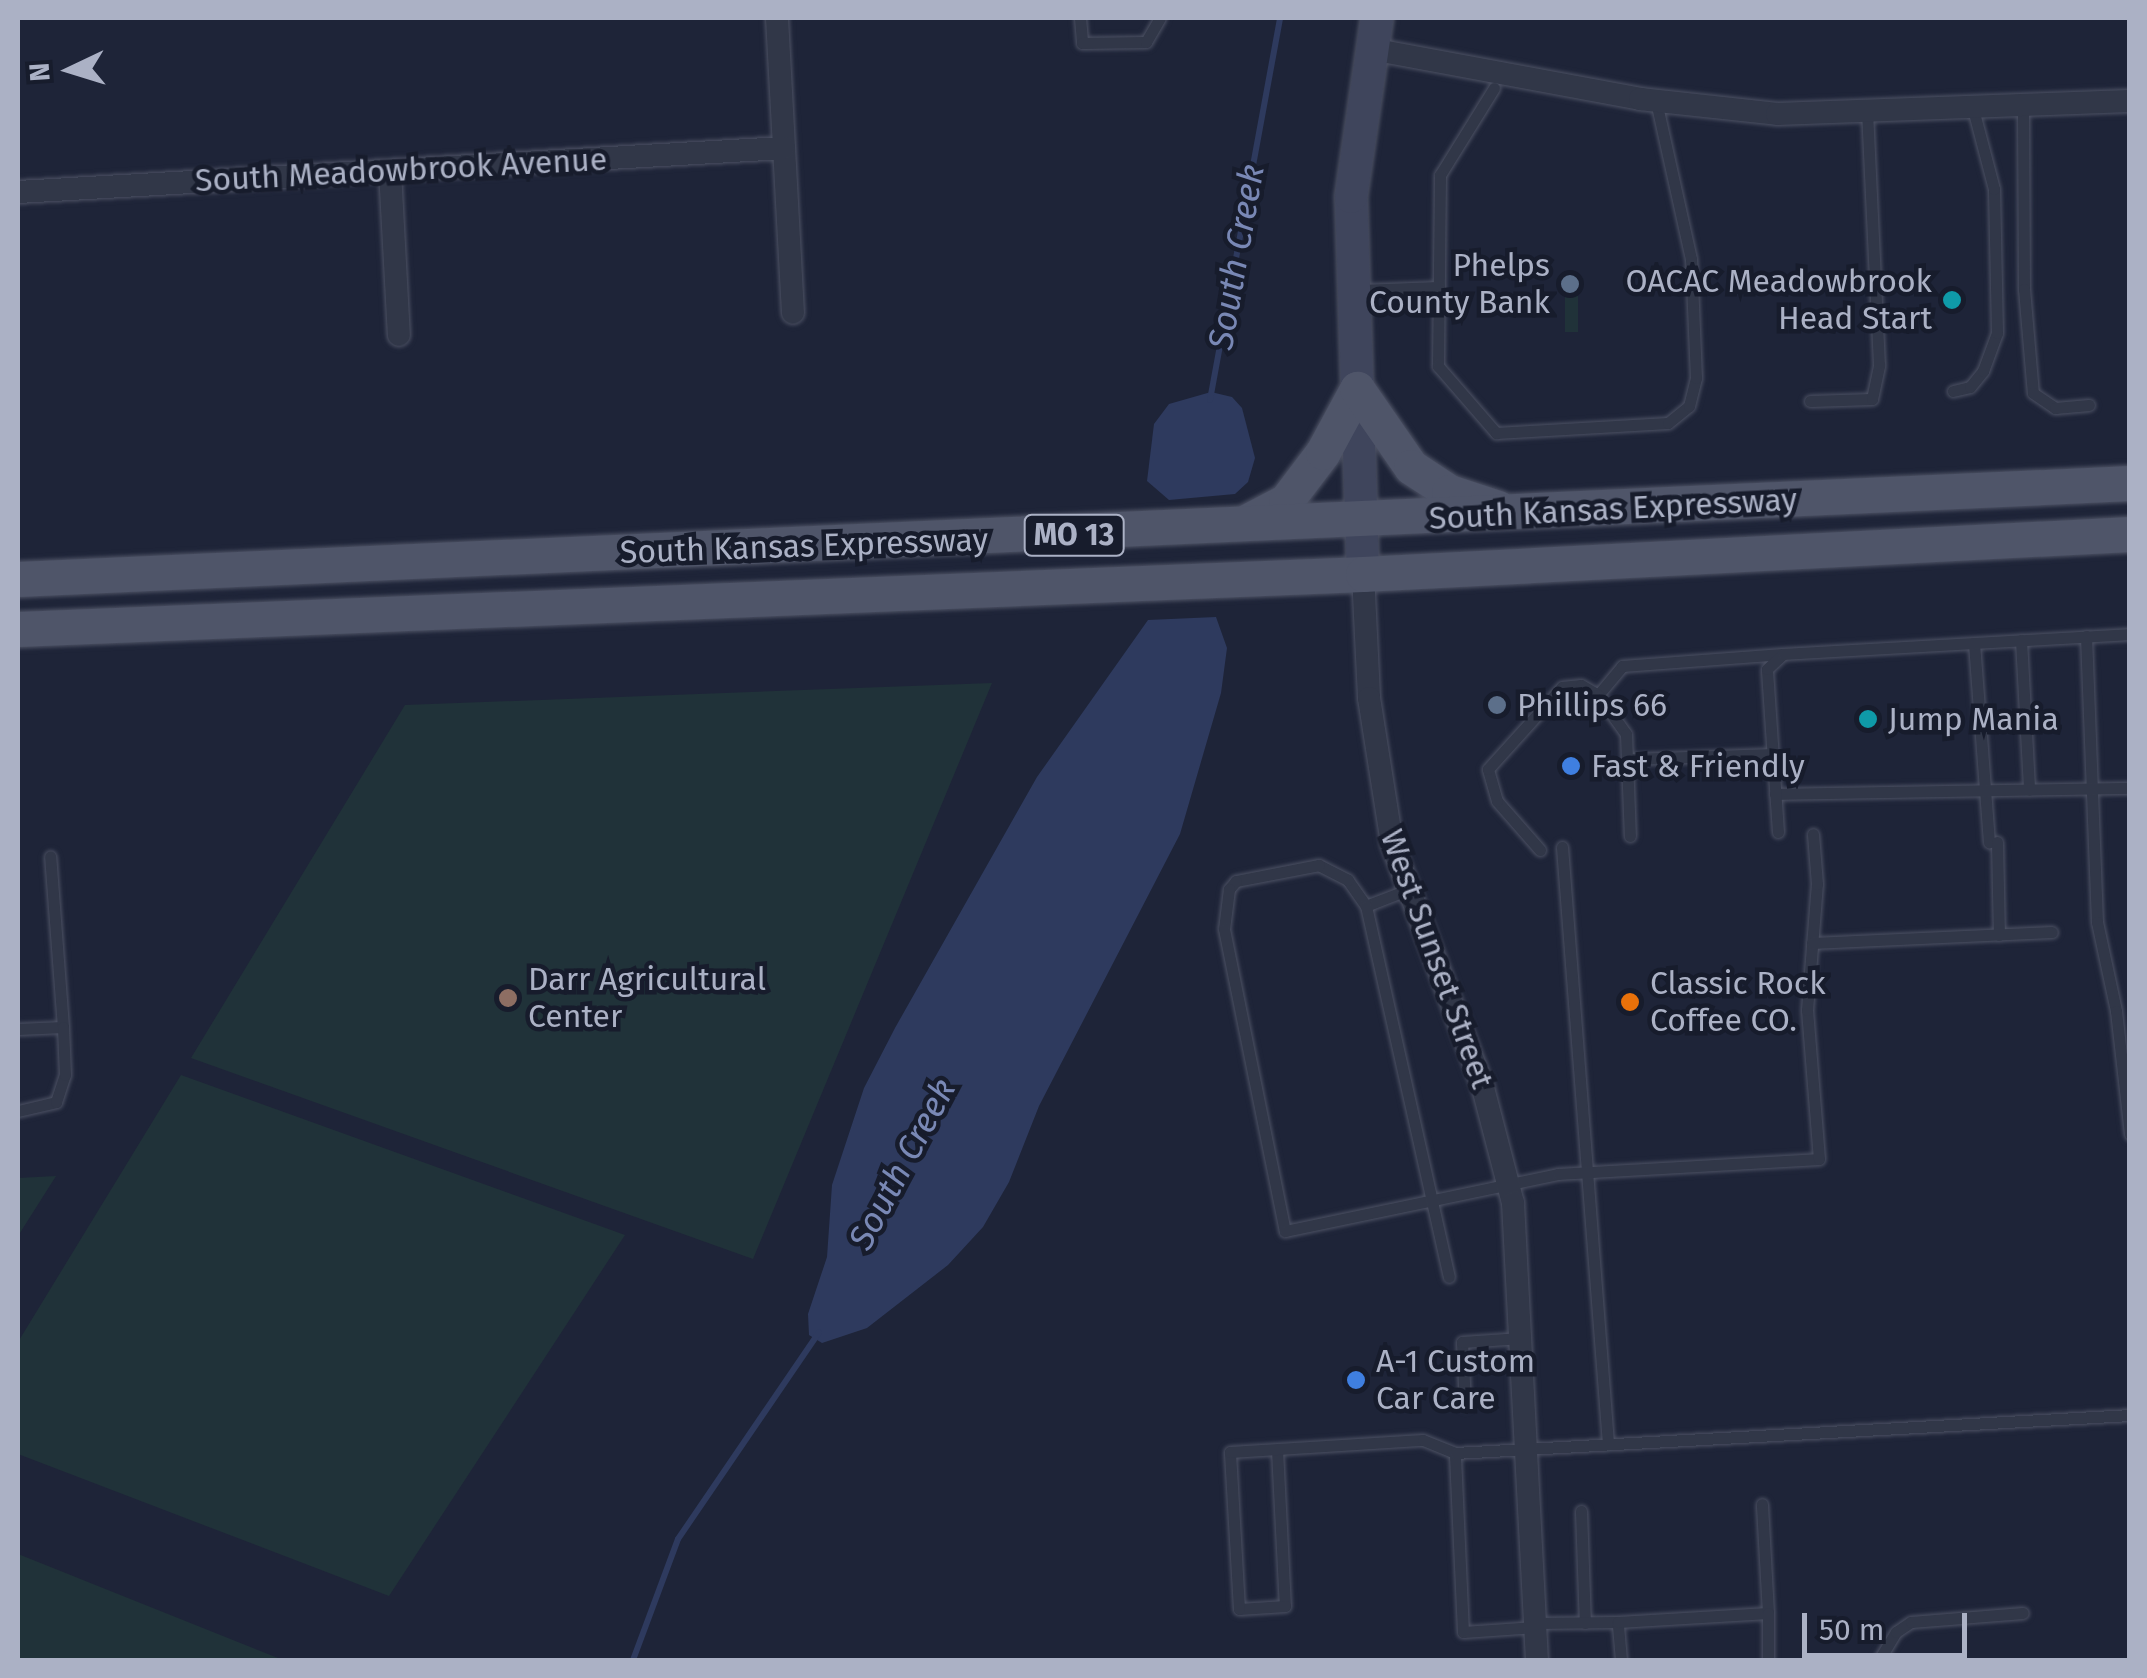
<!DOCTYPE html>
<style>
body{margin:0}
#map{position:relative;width:2147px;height:1678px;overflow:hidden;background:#1e2438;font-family:"Fira Sans",sans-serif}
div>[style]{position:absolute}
.green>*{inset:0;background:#203239;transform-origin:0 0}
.water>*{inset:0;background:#2e3a5e}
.stream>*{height:6px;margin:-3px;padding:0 3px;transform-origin:3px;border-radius:3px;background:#2e3a5e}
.roads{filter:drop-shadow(0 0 2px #4c5163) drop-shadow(0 0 2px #4c5163)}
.lane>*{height:11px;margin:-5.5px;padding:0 5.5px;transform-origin:5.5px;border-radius:5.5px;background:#313748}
.street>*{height:22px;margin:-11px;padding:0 11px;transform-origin:11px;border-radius:11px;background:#313748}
.secondary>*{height:32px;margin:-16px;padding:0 16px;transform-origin:16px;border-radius:16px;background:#3f455c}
.primary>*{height:35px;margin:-17.5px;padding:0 17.5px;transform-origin:17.5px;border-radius:17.5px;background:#4f5569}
.dots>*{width:28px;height:28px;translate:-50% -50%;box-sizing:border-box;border:5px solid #171c2c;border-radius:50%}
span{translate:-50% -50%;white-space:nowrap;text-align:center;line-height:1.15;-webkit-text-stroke:9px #171c2c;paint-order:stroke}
.shield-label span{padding:2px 8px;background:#171c2c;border:2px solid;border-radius:8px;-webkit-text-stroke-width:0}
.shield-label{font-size:30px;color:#abb1c5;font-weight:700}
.street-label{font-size:32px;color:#abb1c5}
.poi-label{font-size:32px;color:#abb1c5}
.right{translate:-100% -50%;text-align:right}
.left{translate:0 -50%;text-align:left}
.water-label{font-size:35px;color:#7988b5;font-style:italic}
.frame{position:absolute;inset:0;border:20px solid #abb1c5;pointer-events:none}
.north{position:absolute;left:20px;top:20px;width:100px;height:100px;-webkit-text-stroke:8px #171c2c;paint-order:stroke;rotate:266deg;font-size:28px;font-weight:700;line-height:40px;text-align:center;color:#abb1c5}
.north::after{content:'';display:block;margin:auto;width:35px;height:45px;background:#abb1c5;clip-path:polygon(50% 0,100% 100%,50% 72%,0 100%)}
.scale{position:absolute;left:1802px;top:1613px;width:165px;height:45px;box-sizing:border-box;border:5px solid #abb1c5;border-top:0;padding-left:12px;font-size:30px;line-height:35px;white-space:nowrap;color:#abb1c5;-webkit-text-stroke:8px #171c2c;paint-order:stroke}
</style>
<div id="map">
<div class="green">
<i style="left:1565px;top:287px;width:13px;height:45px"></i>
<i style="clip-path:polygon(992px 683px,753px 1259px,191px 1058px,405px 705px)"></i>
<i style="clip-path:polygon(181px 1075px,625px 1235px,389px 1596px,18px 1454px,18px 1342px)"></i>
<i style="clip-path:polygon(56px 1176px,18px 1236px,18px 1178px)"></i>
<i style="clip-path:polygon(18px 1554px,283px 1660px,18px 1660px)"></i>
</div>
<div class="water">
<i style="clip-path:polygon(1211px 392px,1232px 397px,1242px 408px,1255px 458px,1248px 482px,1235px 494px,1169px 500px,1147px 481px,1154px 424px,1169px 404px)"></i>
<i style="clip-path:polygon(1216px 617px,1227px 648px,1221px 693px,1180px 834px,1039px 1106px,1009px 1182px,983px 1227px,948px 1265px,867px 1328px,822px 1343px,809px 1335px,808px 1314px,827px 1257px,832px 1185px,864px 1088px,895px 1028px,1037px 777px,1148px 620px)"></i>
</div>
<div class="stream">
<i style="left:1210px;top:400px;width:388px;rotate:-79.6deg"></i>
<i style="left:633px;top:1660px;width:129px;rotate:-69.6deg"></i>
<i style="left:678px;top:1539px;width:250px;rotate:-55.7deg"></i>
</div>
<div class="roads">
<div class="lane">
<i style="left:1080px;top:18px;width:25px;rotate:85deg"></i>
<i style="left:1082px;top:43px;width:64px;rotate:-0.9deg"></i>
<i style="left:1146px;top:42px;width:28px;rotate:-60deg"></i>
<i style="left:1494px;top:88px;width:102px;rotate:121.8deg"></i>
<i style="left:1440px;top:175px;width:191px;rotate:90.6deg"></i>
<i style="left:1438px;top:366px;width:89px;rotate:49.1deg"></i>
<i style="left:1496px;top:433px;width:172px;rotate:-3.3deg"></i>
<i style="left:1668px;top:423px;width:27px;rotate:-39deg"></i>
<i style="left:1689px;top:406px;width:29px;rotate:-76deg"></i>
<i style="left:1696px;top:378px;width:119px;rotate:-92.4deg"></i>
<i style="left:1691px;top:259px;width:162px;rotate:-102.5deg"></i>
<i style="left:2023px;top:106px;width:183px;rotate:89.7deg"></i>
<i style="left:2024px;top:289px;width:104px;rotate:85.1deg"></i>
<i style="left:2033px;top:393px;width:27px;rotate:34deg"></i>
<i style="left:2055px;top:408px;width:34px;rotate:-5deg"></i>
<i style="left:1358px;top:290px;width:81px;rotate:-2.1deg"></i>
<i style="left:1953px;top:391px;width:17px;rotate:-13deg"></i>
<i style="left:1970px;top:387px;width:21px;rotate:-51deg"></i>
<i style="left:1983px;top:371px;width:40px;rotate:-69.8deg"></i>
<i style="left:1997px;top:333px;width:144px;rotate:-91.2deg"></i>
<i style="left:1994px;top:189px;width:83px;rotate:-104.7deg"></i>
<i style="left:1810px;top:401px;width:62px;rotate:-1.8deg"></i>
<i style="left:1872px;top:399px;width:35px;rotate:-78deg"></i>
<i style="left:1879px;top:365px;width:251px;rotate:-92.7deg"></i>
<i style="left:2086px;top:636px;width:286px;rotate:87.8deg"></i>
<i style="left:2097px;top:922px;width:91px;rotate:77.9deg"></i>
<i style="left:2116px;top:1011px;width:124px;rotate:83.5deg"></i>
<i style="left:2021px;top:640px;width:150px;rotate:86.9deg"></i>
<i style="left:1974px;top:643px;width:200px;rotate:85.7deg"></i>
<i style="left:1598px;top:695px;width:38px;rotate:-50deg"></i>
<i style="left:1622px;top:666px;width:161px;rotate:-4.3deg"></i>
<i style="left:1632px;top:759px;width:141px;rotate:-2deg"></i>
<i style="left:1775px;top:794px;width:355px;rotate:-1deg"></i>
<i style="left:1778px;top:832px;width:163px;rotate:-93.9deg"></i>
<i style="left:1767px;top:669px;width:22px;rotate:-43deg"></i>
<i style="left:1783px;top:654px;width:348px;rotate:-3.3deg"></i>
<i style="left:1997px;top:842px;width:93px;rotate:88.8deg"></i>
<i style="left:1562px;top:847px;width:599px;rotate:85.59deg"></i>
<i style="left:1540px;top:850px;width:65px;rotate:-131.3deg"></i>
<i style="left:1497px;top:801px;width:33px;rotate:-106deg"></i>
<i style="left:1488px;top:769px;width:110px;rotate:-47.9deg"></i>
<i style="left:1562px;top:687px;width:19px;rotate:-6deg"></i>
<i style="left:1581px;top:685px;width:20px;rotate:30deg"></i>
<i style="left:1598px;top:695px;width:48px;rotate:54.3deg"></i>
<i style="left:1626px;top:734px;width:102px;rotate:87.8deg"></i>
<i style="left:1407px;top:890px;width:44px;rotate:158.7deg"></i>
<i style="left:1366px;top:906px;width:32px;rotate:-125deg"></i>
<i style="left:1348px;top:880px;width:33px;rotate:-153deg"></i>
<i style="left:1319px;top:865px;width:85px;rotate:169.1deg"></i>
<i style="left:1236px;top:881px;width:11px;rotate:131deg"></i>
<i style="left:1229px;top:889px;width:40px;rotate:97.1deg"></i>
<i style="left:1224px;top:929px;width:308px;rotate:78.6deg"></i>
<i style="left:1285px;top:1231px;width:279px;rotate:-11.8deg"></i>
<i style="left:1558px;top:1174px;width:261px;rotate:-3.3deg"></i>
<i style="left:1819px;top:1159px;width:149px;rotate:-94.6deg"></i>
<i style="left:1807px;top:1010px;width:126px;rotate:-85.5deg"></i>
<i style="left:1817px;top:884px;width:50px;rotate:-94.6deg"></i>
<i style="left:1366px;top:906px;width:380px;rotate:77.4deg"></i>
<i style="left:1812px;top:943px;width:240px;rotate:-2.6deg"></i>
<i style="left:18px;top:1029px;width:45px;rotate:-2.5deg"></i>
<i style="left:63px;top:1027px;width:171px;rotate:-94.3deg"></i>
<i style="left:18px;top:1111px;width:39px;rotate:-13deg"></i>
<i style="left:56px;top:1102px;width:28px;rotate:-72deg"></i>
<i style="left:65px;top:1075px;width:48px;rotate:-92.4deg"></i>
<i style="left:1465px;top:1404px;width:62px;rotate:-92.8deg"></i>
<i style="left:1462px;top:1342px;width:59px;rotate:-3.9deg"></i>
<i style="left:1277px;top:1450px;width:156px;rotate:87.1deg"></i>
<i style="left:1285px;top:1606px;width:46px;rotate:176.3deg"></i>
<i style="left:1239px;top:1609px;width:157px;rotate:-93.3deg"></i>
<i style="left:1230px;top:1452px;width:193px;rotate:-3.6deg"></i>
<i style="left:1423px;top:1440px;width:35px;rotate:22deg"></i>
<i style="left:1581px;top:1511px;width:112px;rotate:88deg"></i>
<i style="left:1535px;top:1623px;width:83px;rotate:-0.7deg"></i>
<i style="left:1535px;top:1627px;width:72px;rotate:176deg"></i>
<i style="left:1463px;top:1632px;width:179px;rotate:-92.6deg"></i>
<i style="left:1455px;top:1453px;width:676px;rotate:-3.22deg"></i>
<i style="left:1621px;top:1660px;width:38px;rotate:-95deg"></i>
<i style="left:1618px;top:1622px;width:150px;rotate:-3.4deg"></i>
<i style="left:1768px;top:1613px;width:109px;rotate:-93.2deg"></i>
<i style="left:1768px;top:1660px;width:47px;rotate:-90deg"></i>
<i style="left:1879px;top:1660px;width:33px;rotate:-59deg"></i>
<i style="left:1896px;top:1632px;width:18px;rotate:-34deg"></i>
<i style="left:1911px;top:1622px;width:112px;rotate:-4.6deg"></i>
</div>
<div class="street">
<i style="left:777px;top:18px;width:295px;rotate:86.9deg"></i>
<i style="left:1371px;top:49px;width:274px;rotate:10.5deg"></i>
<i style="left:1640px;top:99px;width:138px;rotate:6.2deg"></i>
<i style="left:1777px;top:114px;width:353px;rotate:-2.1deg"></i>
<i style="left:390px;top:171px;width:164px;rotate:86.9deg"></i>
<i style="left:18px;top:192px;width:767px;rotate:-3.29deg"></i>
<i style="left:1363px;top:574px;width:124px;rotate:87.2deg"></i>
<i style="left:1369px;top:698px;width:148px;rotate:81deg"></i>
<i style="left:1392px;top:844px;width:260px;rotate:69.5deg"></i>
<i style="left:1483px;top:1088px;width:119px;rotate:75.4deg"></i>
<i style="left:1513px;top:1203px;width:458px;rotate:87deg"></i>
</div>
<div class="secondary">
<i style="left:1363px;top:574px;width:377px;rotate:-91.8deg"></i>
<i style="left:1351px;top:197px;width:181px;rotate:-81.7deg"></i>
</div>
<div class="primary">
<i style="left:1244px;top:523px;width:47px;rotate:-27.6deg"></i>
<i style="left:1286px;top:501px;width:61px;rotate:-52.9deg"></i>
<i style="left:1323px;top:452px;width:72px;rotate:-61.6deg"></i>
<i style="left:1357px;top:389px;width:95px;rotate:55.3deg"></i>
<i style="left:1411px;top:467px;width:45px;rotate:33.3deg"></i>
<i style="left:1449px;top:492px;width:52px;rotate:18.1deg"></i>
<i style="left:18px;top:579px;width:2114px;rotate:-2.6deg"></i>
<i style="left:18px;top:629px;width:1346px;rotate:-2.34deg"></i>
<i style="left:1363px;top:574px;width:768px;rotate:-2.99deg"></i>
</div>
</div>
<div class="dots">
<i style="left:1570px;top:284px;background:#5c6f8a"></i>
<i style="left:1952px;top:300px;background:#0f9aa8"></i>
<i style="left:1497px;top:705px;background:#5c6f8a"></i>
<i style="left:1868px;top:719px;background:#0f9aa8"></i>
<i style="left:1571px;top:766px;background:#3f7fe0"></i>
<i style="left:508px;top:998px;background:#8d6e63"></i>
<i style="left:1630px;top:1002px;background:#e8710a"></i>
<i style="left:1356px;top:1380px;background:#3f7fe0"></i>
</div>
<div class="shield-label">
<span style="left:1074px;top:535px">MO 13</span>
</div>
<div class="street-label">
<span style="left:401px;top:170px;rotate:-3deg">South Meadowbrook Avenue</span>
<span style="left:1613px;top:509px;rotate:-3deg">South Kansas Expressway</span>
<span style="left:804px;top:546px;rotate:-2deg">South Kansas Expressway</span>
<span style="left:1437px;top:959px;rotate:70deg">West Sunset Street</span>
</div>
<div class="poi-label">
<span class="right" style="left:1550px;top:284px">Phelps<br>County Bank</span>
<span class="right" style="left:1932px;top:300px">OACAC Meadowbrook<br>Head Start</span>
<span class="left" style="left:1517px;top:705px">Phillips 66</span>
<span class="left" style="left:1888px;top:719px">Jump Mania</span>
<span class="left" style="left:1591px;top:766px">Fast &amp; Friendly</span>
<span class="left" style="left:528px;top:998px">Darr Agricultural<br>Center</span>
<span class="left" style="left:1650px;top:1002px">Classic Rock<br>Coffee CO.</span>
<span class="left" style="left:1376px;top:1380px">A-1 Custom<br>Car Care</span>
</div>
<div class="water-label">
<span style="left:1236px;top:257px;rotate:-80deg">South Creek</span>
<span style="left:902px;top:1164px;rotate:-62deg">South Creek</span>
</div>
<div class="frame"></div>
<div class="north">N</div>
<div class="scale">50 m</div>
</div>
